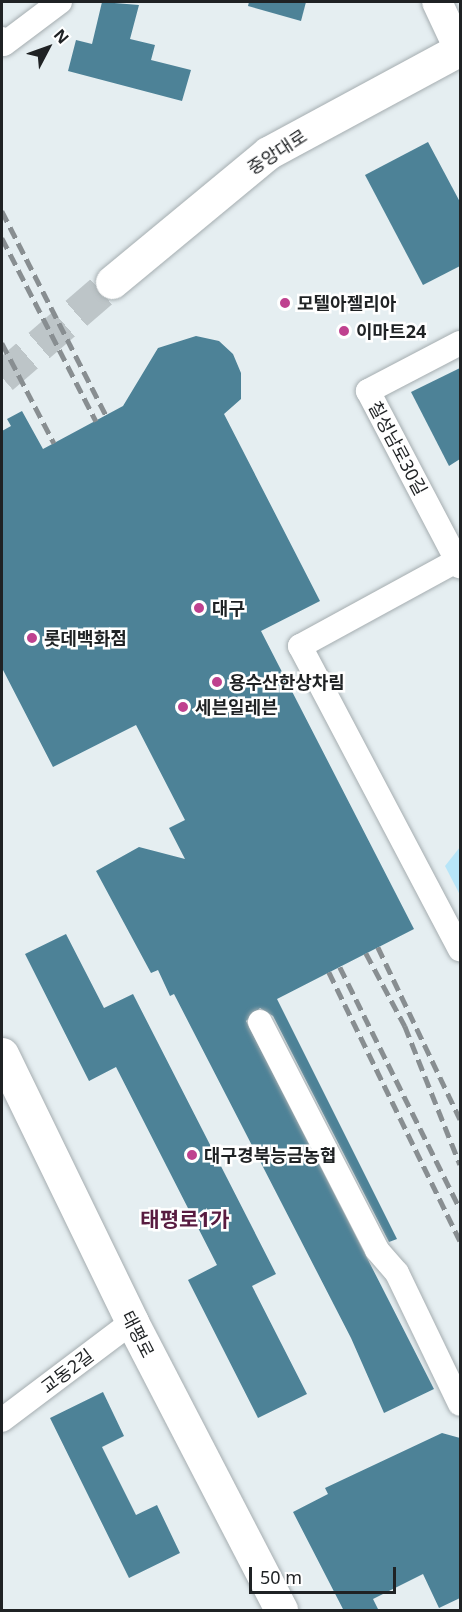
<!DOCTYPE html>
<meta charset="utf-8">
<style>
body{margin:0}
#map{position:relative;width:462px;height:1612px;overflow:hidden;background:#e5eef1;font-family:"Noto Sans","Noto Sans KR",sans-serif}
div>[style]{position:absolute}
.green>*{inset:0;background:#b7e5f8}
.building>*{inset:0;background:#4d8297}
.secondary-tunnel>*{height:33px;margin-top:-16.5px;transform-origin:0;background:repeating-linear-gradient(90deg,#bdc5c8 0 33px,transparent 0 49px)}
.roads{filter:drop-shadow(0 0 2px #a5adb0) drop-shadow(0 0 2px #a5adb0)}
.minor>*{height:24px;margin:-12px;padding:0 12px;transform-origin:12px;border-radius:12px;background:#fff}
.tertiary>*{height:30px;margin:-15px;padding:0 15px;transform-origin:15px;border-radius:15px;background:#fff}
.secondary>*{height:33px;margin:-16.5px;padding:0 16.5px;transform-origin:16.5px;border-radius:16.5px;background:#fff}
.rail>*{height:4.5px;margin-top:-2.25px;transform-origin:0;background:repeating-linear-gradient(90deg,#888e91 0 12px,transparent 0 18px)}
.dots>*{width:16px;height:16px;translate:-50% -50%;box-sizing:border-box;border:3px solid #fff;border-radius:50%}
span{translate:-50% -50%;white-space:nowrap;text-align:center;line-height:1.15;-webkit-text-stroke:5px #fff;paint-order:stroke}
.street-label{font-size:18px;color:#1f2224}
.poi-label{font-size:18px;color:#1f2224;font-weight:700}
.left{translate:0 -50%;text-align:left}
.quarter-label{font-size:21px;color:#581b40;font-weight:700}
.frame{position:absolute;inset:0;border:3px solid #1f2224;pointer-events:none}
.north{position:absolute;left:18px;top:18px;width:60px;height:60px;-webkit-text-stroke:4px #fff;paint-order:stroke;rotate:49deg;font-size:16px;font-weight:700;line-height:24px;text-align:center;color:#1f2224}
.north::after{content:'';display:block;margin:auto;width:21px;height:27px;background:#1f2224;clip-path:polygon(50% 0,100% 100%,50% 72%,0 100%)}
.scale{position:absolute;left:249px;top:1567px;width:147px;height:27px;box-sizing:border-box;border:3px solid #1f2224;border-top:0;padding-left:8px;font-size:18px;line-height:21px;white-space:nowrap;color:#1f2224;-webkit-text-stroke:4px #fff;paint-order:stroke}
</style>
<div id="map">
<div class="green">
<i style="clip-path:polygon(460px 847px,460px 895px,445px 866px)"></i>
</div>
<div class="building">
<i style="clip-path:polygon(102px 2px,139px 5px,130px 39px,155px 45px,151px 60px,191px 70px,182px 101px,68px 71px,76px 40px,92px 44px)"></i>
<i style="clip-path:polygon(249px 2px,306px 2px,301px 21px,248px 6px)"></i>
<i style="clip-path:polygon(428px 142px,460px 202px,460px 266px,423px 285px,365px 175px)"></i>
<i style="clip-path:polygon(196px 336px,219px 341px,233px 354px,241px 373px,241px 399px,224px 414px,320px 601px,261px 631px,414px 929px,277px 999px,397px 1239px,389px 1242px,273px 1016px,260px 1008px,246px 1021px,434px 1389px,384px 1413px,351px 1338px,174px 994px,170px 996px,158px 970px,151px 973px,96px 871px,139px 847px,185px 859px,169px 828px,185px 820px,136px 725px,53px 767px,2px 668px,2px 431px,11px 426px,7px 419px,22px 411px,43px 449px,123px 406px,158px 348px)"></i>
<i style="clip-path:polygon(460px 368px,460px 459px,449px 466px,411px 392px)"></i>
<i style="clip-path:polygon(66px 934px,104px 1008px,133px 994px,276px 1274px,252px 1286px,307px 1394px,258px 1418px,188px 1280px,217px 1265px,116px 1067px,89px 1081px,25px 954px)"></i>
<i style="clip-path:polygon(103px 1392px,124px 1436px,102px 1447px,136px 1515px,157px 1505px,180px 1553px,129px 1578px,50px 1418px)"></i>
<i style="clip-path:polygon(442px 1433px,460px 1438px,460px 1598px,439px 1608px,423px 1574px,373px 1599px,379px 1611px,344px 1611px,293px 1512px,328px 1494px,325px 1488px)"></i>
</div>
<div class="secondary-tunnel">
<i style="left:2px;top:377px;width:145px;rotate:-40.8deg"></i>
</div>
<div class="roads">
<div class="minor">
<i style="left:2px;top:39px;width:5px;rotate:68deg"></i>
<i style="left:4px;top:44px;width:70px;rotate:-36.9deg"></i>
<i style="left:460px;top:343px;width:104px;rotate:152.4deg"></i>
<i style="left:368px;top:391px;width:198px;rotate:62.3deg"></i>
<i style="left:458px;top:560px;width:180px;rotate:151.4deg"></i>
<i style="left:300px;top:646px;width:343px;rotate:62.2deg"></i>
<i style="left:260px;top:1022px;width:256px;rotate:62.8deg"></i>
<i style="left:377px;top:1250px;width:30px;rotate:49deg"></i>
<i style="left:397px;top:1273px;width:145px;rotate:64.3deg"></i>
<i style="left:2px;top:1420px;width:163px;rotate:-37deg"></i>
</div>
<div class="tertiary">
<i style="left:437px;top:2px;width:54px;rotate:64.9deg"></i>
</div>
<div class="secondary">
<i style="left:112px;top:282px;width:202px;rotate:-39.6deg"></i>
<i style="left:268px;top:153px;width:218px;rotate:-28.4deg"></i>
<i style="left:2px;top:1054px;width:298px;rotate:64.1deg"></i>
<i style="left:132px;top:1322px;width:324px;rotate:62.6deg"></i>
</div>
</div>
<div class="rail">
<i style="left:2px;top:211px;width:229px;rotate:63deg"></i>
<i style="left:2px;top:238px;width:206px;rotate:62.8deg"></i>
<i style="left:2px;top:343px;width:113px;rotate:62.5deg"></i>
<i style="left:378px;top:947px;width:191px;rotate:64.5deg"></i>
<i style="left:366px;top:953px;width:83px;rotate:61.9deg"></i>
<i style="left:405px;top:1026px;width:149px;rotate:68.3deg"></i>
<i style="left:340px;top:967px;width:270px;rotate:63.6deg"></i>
<i style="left:329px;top:972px;width:299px;rotate:64deg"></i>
</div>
<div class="dots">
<i style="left:285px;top:303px;background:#bf418f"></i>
<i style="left:344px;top:331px;background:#bf418f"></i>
<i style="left:199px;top:608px;background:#bf418f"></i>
<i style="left:32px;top:638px;background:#bf418f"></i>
<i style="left:217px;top:682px;background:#bf418f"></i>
<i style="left:183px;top:707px;background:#bf418f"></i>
<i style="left:192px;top:1155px;background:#bf418f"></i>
</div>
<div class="street-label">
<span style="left:277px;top:152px;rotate:-33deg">중앙대로</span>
<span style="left:398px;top:448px;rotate:62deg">칠성남로30길</span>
<span style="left:138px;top:1334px;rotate:63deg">태평로</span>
<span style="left:67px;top:1371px;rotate:-37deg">교동2길</span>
</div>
<div class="poi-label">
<span class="left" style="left:297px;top:303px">모텔아젤리아</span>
<span class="left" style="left:356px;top:331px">이마트24</span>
<span class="left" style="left:212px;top:608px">대구</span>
<span class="left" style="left:44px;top:638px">롯데백화점</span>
<span class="left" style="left:229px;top:682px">용수산한상차림</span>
<span class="left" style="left:195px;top:707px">세븐일레븐</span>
<span class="left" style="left:204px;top:1155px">대구경북능금농협</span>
</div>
<div class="quarter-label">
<span style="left:185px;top:1219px">태평로1가</span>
</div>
<div class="frame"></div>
<div class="north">N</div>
<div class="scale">50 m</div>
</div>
